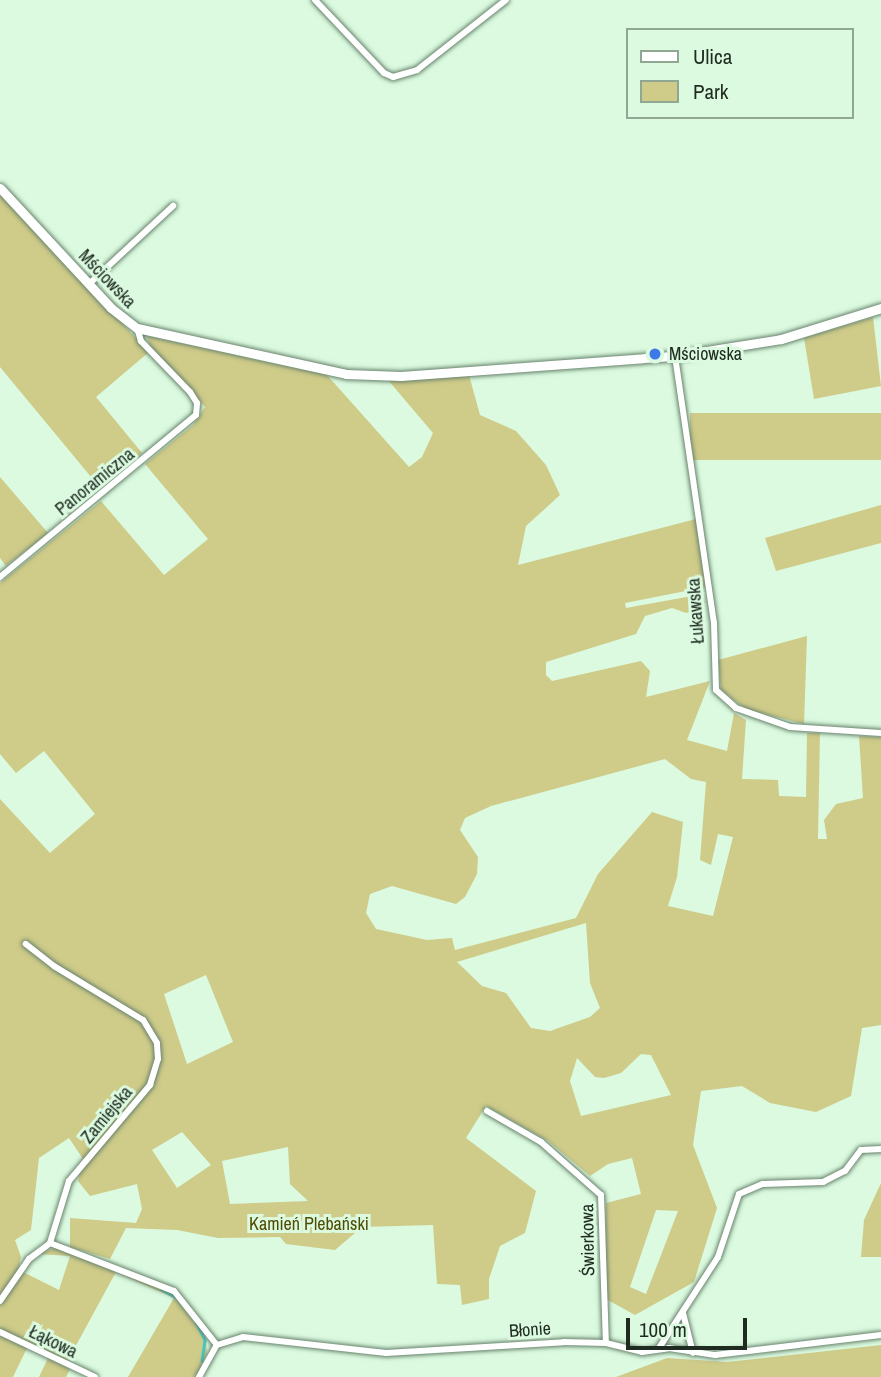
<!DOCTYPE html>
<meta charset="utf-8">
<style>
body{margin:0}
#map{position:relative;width:881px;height:1377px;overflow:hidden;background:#dbfae0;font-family:"Archivo Narrow",sans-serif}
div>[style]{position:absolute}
.green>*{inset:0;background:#cfcb89;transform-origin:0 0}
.stream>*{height:2.5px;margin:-1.25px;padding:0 1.25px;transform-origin:1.25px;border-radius:1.25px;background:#46c7c6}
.roads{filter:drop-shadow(0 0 2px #68836c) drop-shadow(0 0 2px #68836c)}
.street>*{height:6px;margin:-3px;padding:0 3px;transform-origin:3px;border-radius:3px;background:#fff}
.secondary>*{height:9px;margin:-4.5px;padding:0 4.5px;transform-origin:4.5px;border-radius:4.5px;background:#fff}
.dots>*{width:19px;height:19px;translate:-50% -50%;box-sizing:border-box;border:4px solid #dbfae0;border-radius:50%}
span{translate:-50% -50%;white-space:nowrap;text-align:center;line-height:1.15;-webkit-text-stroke:6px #dbfae0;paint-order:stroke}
.street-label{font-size:18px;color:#1f2b21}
.poi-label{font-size:18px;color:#1f2b21}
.left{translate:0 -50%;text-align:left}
.park-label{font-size:18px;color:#514c04}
.legend{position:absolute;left:626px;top:28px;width:228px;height:91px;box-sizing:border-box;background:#dbfae0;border:2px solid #90a794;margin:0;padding:9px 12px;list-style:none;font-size:21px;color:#1f2b21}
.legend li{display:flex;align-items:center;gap:14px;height:35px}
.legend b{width:35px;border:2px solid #90a794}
.scale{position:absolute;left:626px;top:1318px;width:121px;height:32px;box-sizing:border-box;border:4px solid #1f2b21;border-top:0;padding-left:9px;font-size:21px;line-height:24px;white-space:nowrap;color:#1f2b21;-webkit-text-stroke:5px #dbfae0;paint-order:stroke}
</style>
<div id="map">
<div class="green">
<i style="clip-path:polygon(0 192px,149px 352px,96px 397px,142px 453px,101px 489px,0 367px)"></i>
<i style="clip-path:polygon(873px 317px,881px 386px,814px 399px,804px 338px)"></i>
<i style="clip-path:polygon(evenodd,147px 336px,327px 375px,409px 467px,422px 457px,433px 433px,388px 380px,469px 375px,480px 415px,516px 431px,546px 465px,560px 495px,526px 526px,518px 565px,696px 519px,706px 587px,625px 603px,626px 608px,692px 596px,705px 601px,702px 609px,686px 613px,672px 608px,645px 616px,636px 634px,546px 662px,546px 675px,552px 681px,641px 661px,650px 671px,646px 697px,710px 681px,687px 740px,727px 751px,734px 713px,746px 720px,742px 779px,778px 780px,779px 796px,806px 797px,807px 733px,820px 733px,818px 839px,827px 839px,824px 820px,836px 804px,863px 798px,859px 736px,881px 737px,881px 1025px,862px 1028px,851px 1096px,816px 1112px,770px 1103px,742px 1086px,701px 1091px,693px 1145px,717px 1208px,694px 1282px,635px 1315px,606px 1299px,605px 1281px,606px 1203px,641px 1194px,632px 1158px,608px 1164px,590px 1176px,548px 1141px,486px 1106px,466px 1138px,536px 1191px,525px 1233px,500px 1246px,489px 1279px,489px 1299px,462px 1305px,460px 1285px,437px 1284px,433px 1225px,362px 1227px,335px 1250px,286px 1244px,280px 1237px,218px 1238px,177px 1230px,126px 1228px,110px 1259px,70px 1247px,70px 1218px,136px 1223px,142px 1209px,137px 1184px,90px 1196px,78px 1181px,83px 1159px,69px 1138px,39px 1158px,31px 1230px,15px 1240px,21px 1257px,18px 1270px,0 1298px,0 799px,50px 853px,95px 814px,44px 751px,16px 773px,0 754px,0 583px,101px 501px,164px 575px,208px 539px,145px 464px,193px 425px,205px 407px,150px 346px,147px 336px,665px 759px,691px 779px,706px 782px,700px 860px,711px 865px,718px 834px,733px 837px,713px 916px,668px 906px,677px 877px,683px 822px,652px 812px,598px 874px,576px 918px,455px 950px,452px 938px,427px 940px,376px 929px,366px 913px,370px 894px,392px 886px,456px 904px,465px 897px,477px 874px,478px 857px,460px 830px,465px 818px,491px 806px,665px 759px,147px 336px,586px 923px,590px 983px,600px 1008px,590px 1017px,550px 1031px,531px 1028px,506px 993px,482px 986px,457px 962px,586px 923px,147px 336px,206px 975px,233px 1042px,187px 1064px,164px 994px,206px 975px,147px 336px,641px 1054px,651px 1055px,671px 1095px,581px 1116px,570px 1081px,577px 1058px,595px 1077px,604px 1078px,621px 1073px,641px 1054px,147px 336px,182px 1132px,211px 1165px,177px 1188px,152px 1150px,182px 1132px,147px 336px,288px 1147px,290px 1184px,308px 1201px,230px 1204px,222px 1161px,288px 1147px,147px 336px,656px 1210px,678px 1211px,646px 1294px,630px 1287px,656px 1210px)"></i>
<i style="left:881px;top:413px;width:47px;height:191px;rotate:90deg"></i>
<i style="clip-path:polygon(0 477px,48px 533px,6px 566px,0 558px)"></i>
<i style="clip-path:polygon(881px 505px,881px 543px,776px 571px,765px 538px)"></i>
<i style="clip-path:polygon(807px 636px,804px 724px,746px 709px,721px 690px,718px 660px)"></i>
<i style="clip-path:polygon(881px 1183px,881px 1257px,861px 1257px,864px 1220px)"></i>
<i style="clip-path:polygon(55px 1248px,97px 1260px,173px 1294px,206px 1338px,207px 1353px,196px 1377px,128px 1377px,174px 1298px,116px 1272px,67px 1362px,0 1329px,0 1305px,23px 1272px,59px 1290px,70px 1256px,38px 1254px)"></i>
<i style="clip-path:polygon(0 1336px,27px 1348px,13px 1377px,0 1377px)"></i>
<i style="clip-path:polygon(881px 1345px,881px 1377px,616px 1377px,667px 1358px,727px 1362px)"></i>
<i style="clip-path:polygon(48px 1358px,70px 1369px,66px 1377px,39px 1377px)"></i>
</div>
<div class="stream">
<i style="left:161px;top:1289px;width:18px;rotate:29deg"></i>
<i style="left:196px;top:1322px;width:20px;rotate:63deg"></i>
<i style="left:205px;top:1340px;width:21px;rotate:98deg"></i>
</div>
<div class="roads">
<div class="street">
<i style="left:315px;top:0;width:100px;rotate:46.6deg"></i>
<i style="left:384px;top:73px;width:10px;rotate:24deg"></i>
<i style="left:393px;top:77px;width:25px;rotate:-16deg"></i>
<i style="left:417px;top:70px;width:113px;rotate:-38.2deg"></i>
<i style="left:89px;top:284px;width:115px;rotate:-42.9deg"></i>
<i style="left:675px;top:356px;width:270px;rotate:81.7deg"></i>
<i style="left:714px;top:623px;width:67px;rotate:88.3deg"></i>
<i style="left:716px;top:690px;width:27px;rotate:42deg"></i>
<i style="left:736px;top:708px;width:57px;rotate:19.4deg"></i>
<i style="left:790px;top:727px;width:91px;rotate:3.8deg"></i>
<i style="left:0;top:577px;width:254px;rotate:-39.6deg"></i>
<i style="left:196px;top:415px;width:12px;rotate:-85deg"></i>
<i style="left:197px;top:403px;width:13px;rotate:-122deg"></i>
<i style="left:190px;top:392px;width:71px;rotate:-133.9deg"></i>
<i style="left:141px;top:341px;width:14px;rotate:-107deg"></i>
<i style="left:487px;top:1111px;width:62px;rotate:29.9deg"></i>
<i style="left:541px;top:1142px;width:80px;rotate:41.5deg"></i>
<i style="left:601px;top:1195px;width:148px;rotate:88.1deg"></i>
<i style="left:50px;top:1243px;width:133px;rotate:21.2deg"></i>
<i style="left:174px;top:1291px;width:69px;rotate:51.5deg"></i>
<i style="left:0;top:1301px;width:51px;rotate:-55.4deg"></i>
<i style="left:29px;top:1259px;width:26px;rotate:-37deg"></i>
<i style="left:50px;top:1243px;width:65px;rotate:-73deg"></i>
<i style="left:69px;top:1181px;width:126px;rotate:-49.8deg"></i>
<i style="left:150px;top:1085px;width:27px;rotate:-73deg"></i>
<i style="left:158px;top:1059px;width:16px;rotate:-94deg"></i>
<i style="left:157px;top:1043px;width:27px;rotate:-121deg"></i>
<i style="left:143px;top:1020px;width:104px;rotate:-148.8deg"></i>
<i style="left:54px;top:966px;width:36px;rotate:-142deg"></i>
<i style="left:683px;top:1313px;width:41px;rotate:76deg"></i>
<i style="left:0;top:1332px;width:105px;rotate:25.3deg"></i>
<i style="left:659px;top:1348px;width:108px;rotate:-57deg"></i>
<i style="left:718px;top:1257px;width:66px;rotate:-71.6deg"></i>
<i style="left:739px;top:1194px;width:26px;rotate:-23deg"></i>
<i style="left:763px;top:1184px;width:60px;rotate:-1.9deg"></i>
<i style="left:823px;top:1182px;width:25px;rotate:-27deg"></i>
<i style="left:845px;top:1171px;width:26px;rotate:-53deg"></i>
<i style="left:861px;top:1150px;width:20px;rotate:-3deg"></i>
<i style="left:199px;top:1377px;width:37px;rotate:-61deg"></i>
<i style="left:217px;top:1345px;width:27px;rotate:-17deg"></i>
<i style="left:243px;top:1337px;width:144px;rotate:6.4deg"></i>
<i style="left:386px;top:1353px;width:178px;rotate:-3.5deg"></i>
<i style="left:564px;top:1342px;width:42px;rotate:1.4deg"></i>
<i style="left:606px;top:1343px;width:37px;rotate:14deg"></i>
<i style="left:642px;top:1352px;width:27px;rotate:-8deg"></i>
<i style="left:669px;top:1348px;width:47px;rotate:8.7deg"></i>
<i style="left:715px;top:1355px;width:167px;rotate:-6.9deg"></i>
</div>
<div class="secondary">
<i style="left:0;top:188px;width:163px;rotate:47.2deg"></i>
<i style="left:111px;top:308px;width:33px;rotate:38deg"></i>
<i style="left:137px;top:328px;width:214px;rotate:12.4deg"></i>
<i style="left:346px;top:374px;width:55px;rotate:2.1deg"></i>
<i style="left:401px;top:376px;width:275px;rotate:-4.2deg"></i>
<i style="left:675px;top:356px;width:107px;rotate:-9.1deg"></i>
<i style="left:781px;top:339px;width:105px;rotate:-17.2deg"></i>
</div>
</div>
<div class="dots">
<i style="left:655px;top:354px;background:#3d79e8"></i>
</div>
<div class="street-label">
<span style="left:107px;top:279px;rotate:46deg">Mściowska</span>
<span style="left:95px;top:482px;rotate:-39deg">Panoramiczna</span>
<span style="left:696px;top:611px;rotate:-94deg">Łukawska</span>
<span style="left:107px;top:1115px;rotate:-50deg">Zamiejska</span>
<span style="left:588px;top:1240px;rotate:-91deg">Świerkowa</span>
<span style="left:530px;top:1330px;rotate:-4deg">Błonie</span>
<span style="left:53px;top:1342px;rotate:26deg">Łąkowa</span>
</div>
<div class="poi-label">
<span class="left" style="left:669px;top:354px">Mściowska</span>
</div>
<div class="park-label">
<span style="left:309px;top:1224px">Kamień Plebański</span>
</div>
<ul class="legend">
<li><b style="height:9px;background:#fff"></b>Ulica</li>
<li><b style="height:19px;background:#cfcb89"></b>Park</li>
</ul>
<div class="scale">100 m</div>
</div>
